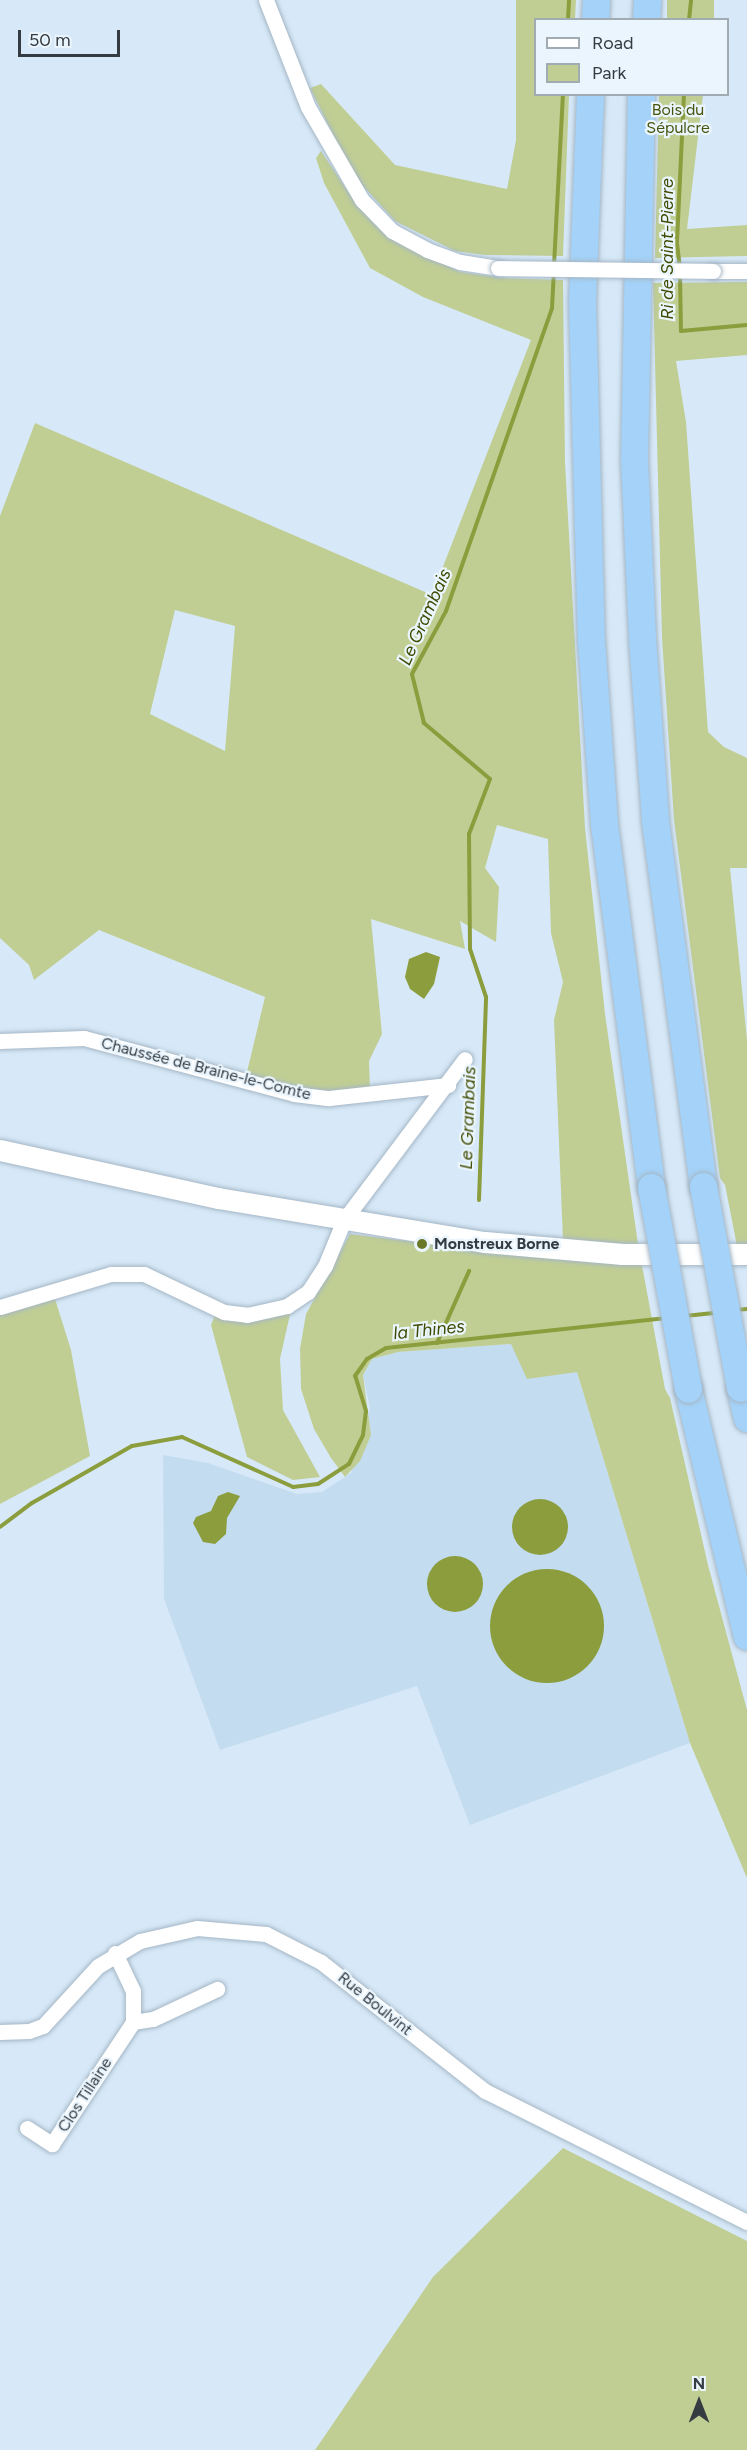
<!DOCTYPE html>
<meta charset="utf-8">
<style>
body{margin:0}
#map{position:relative;width:747px;height:2450px;overflow:hidden;background:#d7e9f8;font-family:Figtree,sans-serif}
div>[style]{position:absolute}
.built>*{inset:0;background:#c4dcef}
.green>*{inset:0;background:#c0ce94;transform-origin:0 0}
.water>*{inset:0;background:#8b9d3c}
.round{border-radius:50%}
.stream>*{height:4px;margin:-2px;padding:0 2px;transform-origin:2px;border-radius:2px;background:#8b9d3c}
.roads{filter:drop-shadow(0 0 2px #a5b6c5) drop-shadow(0 0 2px #a5b6c5)}
.minor>*{height:15px;margin:-7.5px;padding:0 7.5px;transform-origin:7.5px;border-radius:7.5px;background:#fff}
.secondary>*{height:21px;margin:-10.5px;padding:0 10.5px;transform-origin:10.5px;border-radius:10.5px;background:#fff}
.motorway>*{height:27px;margin:-13.5px;padding:0 13.5px;transform-origin:13.5px;border-radius:13.5px;background:#a4d2f8}
.bridges{filter:drop-shadow(0 0 2px #a5b6c5) drop-shadow(0 0 2px #a5b6c5)}
.minor-bridge>*{height:15px;margin:-7.5px;padding:0 7.5px;transform-origin:7.5px;border-radius:7.5px;background:#fff}
.motorway-bridge>*{height:27px;margin:-13.5px;padding:0 13.5px;transform-origin:13.5px;border-radius:13.5px;background:#a4d2f8}
.dots>*{width:16px;height:16px;translate:-50% -50%;box-sizing:border-box;border:3px solid #eaf5fe;border-radius:50%}
span{translate:-50% -50%;white-space:nowrap;text-align:center;line-height:1.15;-webkit-text-stroke:4.5px #eaf5fe;paint-order:stroke}
.park-label{font-size:16px;color:#49550e}
.street-label{font-size:16px;color:#343b41}
.poi-label{font-size:16px;color:#343b41;font-weight:700}
.left{translate:0 -50%;text-align:left}
.water-label{font-size:18px;color:#3f4a00;font-style:italic}
.legend{position:absolute;left:534px;top:18px;width:195px;height:78px;box-sizing:border-box;background:#eaf5fe;border:2px solid #a1abb2;margin:0;padding:8px 10px;list-style:none;font-size:18px;color:#343b41}
.legend li{display:flex;align-items:center;gap:12px;height:30px}
.legend b{width:30px;border:2px solid #a1abb2}
.north{position:absolute;left:669px;top:2372px;width:60px;height:60px;-webkit-text-stroke:4px #eaf5fe;paint-order:stroke;rotate:0deg;font-size:16px;font-weight:700;line-height:24px;text-align:center;color:#343b41}
.north::after{content:'';display:block;margin:auto;width:21px;height:27px;background:#343b41;clip-path:polygon(50% 0,100% 100%,50% 72%,0 100%)}
.scale{position:absolute;left:18px;top:30px;width:102px;height:27px;box-sizing:border-box;border:3px solid #343b41;border-top:0;padding-left:8px;font-size:18px;line-height:21px;white-space:nowrap;color:#343b41;-webkit-text-stroke:4px #eaf5fe;paint-order:stroke}
</style>
<div id="map">
<div class="built">
<i style="clip-path:polygon(511px 1344px,577px 1372px,690px 1743px,470px 1825px,417px 1686px,220px 1750px,164px 1599px,163px 1455px,208px 1463px,297px 1494px,322px 1492px,351px 1473px,370px 1408px,363px 1375px,372px 1359px,398px 1352px)"></i>
</div>
<div class="green">
<i style="clip-path:polygon(516px 0,576px 0,575px 19px,536px 20px,536px 94px,569px 95px,563px 256px,485px 255px,455px 251px,395px 221px,353px 175px,310px 88px,321px 84px,395px 165px,507px 189px,516px 140px)"></i>
<i style="left:667px;top:0;width:47px;height:19px"></i>
<i style="clip-path:polygon(659px 95px,703px 95px,687px 229px,747px 225px,747px 256px,655px 258px)"></i>
<i style="clip-path:polygon(evenodd,321px 151px,357px 205px,424px 256px,461px 272px,502px 278px,563px 280px,565px 462px,585px 828px,605px 1014px,638px 1244px,563px 1241px,554px 1020px,563px 982px,551px 933px,548px 839px,497px 825px,485px 868px,499px 887px,496px 942px,460px 921px,465px 949px,371px 919px,382px 1034px,369px 1061px,370px 1090px,330px 1093px,246px 1076px,265px 997px,99px 930px,34px 980px,29px 965px,0 938px,0 516px,35px 423px,432px 595px,531px 340px,423px 297px,370px 268px,324px 183px,316px 158px,321px 151px,175px 610px,235px 626px,225px 751px,150px 714px,175px 610px)"></i>
<i style="clip-path:polygon(747px 282px,747px 355px,676px 361px,686px 422px,708px 732px,724px 747px,747px 758px,747px 868px,730px 868px,747px 1040px,747px 1246px,737px 1246px,725px 1185px,720px 1178px,674px 820px,662px 638px,653px 283px)"></i>
<i style="clip-path:polygon(350px 1234px,520px 1255px,641px 1260px,665px 1389px,670px 1398px,708px 1565px,747px 1710px,747px 1878px,690px 1743px,577px 1372px,527px 1379px,511px 1344px,398px 1352px,372px 1359px,363px 1375px,371px 1435px,360px 1461px,345px 1477px,331px 1458px,314px 1429px,301px 1389px,300px 1349px,306px 1314px)"></i>
<i style="clip-path:polygon(55px 1299px,71px 1350px,90px 1456px,0 1504px,0 1314px)"></i>
<i style="clip-path:polygon(291px 1310px,280px 1359px,283px 1410px,320px 1477px,293px 1480px,247px 1457px,211px 1325px,215px 1315px)"></i>
<i style="clip-path:polygon(563px 2148px,747px 2241px,747px 2450px,315px 2450px,433px 2277px)"></i>
</div>
<div class="water">
<i style="clip-path:polygon(426px 952px,440px 957px,434px 984px,424px 999px,410px 989px,405px 977px,409px 959px)"></i>
<i style="clip-path:polygon(228px 1492px,240px 1496px,227px 1518px,226px 1534px,215px 1544px,203px 1542px,193px 1523px,196px 1517px,211px 1511px,218px 1496px)"></i>
<i class="round" style="left:512px;top:1499px;width:56px;height:56px"></i>
<i class="round" style="left:427px;top:1556px;width:56px;height:56px"></i>
<i class="round" style="left:490px;top:1569px;width:114px;height:114px"></i>
</div>
<div class="stream">
<i style="left:568px;top:20px;width:20px;rotate:-87deg"></i>
<i style="left:689px;top:20px;width:20px;rotate:-84deg"></i>
<i style="left:554px;top:265px;width:171px;rotate:-87deg"></i>
<i style="left:680px;top:268px;width:26px;rotate:-97deg"></i>
<i style="left:677px;top:242px;width:148px;rotate:-87.3deg"></i>
<i style="left:680px;top:275px;width:56px;rotate:89deg"></i>
<i style="left:681px;top:331px;width:66px;rotate:-5.2deg"></i>
<i style="left:479px;top:1200px;width:203px;rotate:-88deg"></i>
<i style="left:486px;top:997px;width:51px;rotate:-108.4deg"></i>
<i style="left:470px;top:949px;width:115px;rotate:-90.5deg"></i>
<i style="left:469px;top:834px;width:59px;rotate:-69.1deg"></i>
<i style="left:490px;top:779px;width:87px;rotate:-139.7deg"></i>
<i style="left:424px;top:723px;width:50px;rotate:-103.8deg"></i>
<i style="left:412px;top:674px;width:72px;rotate:-61.6deg"></i>
<i style="left:446px;top:611px;width:321px;rotate:-70.7deg"></i>
<i style="left:552px;top:308px;width:36px;rotate:-87deg"></i>
<i style="left:736px;top:1310px;width:11px;rotate:-5deg"></i>
<i style="left:685px;top:1316px;width:31px;rotate:-6deg"></i>
<i style="left:437px;top:1343px;width:79px;rotate:-66deg"></i>
<i style="left:0;top:1527px;width:40px;rotate:-37deg"></i>
<i style="left:32px;top:1503px;width:115px;rotate:-29.7deg"></i>
<i style="left:132px;top:1446px;width:51px;rotate:-10.2deg"></i>
<i style="left:182px;top:1437px;width:122px;rotate:24.2deg"></i>
<i style="left:293px;top:1487px;width:25px;rotate:-7deg"></i>
<i style="left:318px;top:1484px;width:37px;rotate:-33deg"></i>
<i style="left:349px;top:1464px;width:32px;rotate:-64deg"></i>
<i style="left:363px;top:1435px;width:24px;rotate:-83deg"></i>
<i style="left:366px;top:1411px;width:37px;rotate:-107deg"></i>
<i style="left:355px;top:1376px;width:21px;rotate:-55deg"></i>
<i style="left:367px;top:1359px;width:22px;rotate:-30deg"></i>
<i style="left:386px;top:1348px;width:282px;rotate:-6.1deg"></i>
</div>
<div class="roads">
<div class="minor">
<i style="left:266px;top:0;width:115px;rotate:68.6deg"></i>
<i style="left:308px;top:107px;width:108px;rotate:59.9deg"></i>
<i style="left:362px;top:200px;width:43px;rotate:45.9deg"></i>
<i style="left:392px;top:231px;width:40px;rotate:28deg"></i>
<i style="left:427px;top:250px;width:35px;rotate:20deg"></i>
<i style="left:460px;top:262px;width:38px;rotate:9deg"></i>
<i style="left:713px;top:271px;width:34px"></i>
<i style="left:0;top:1041px;width:84px;rotate:-2deg"></i>
<i style="left:84px;top:1038px;width:217px;rotate:14.9deg"></i>
<i style="left:294px;top:1094px;width:35px;rotate:7deg"></i>
<i style="left:329px;top:1098px;width:120px;rotate:-6.2deg"></i>
<i style="left:0;top:1307px;width:116px;rotate:-16.6deg"></i>
<i style="left:111px;top:1274px;width:33px"></i>
<i style="left:144px;top:1274px;width:89px;rotate:25.4deg"></i>
<i style="left:224px;top:1312px;width:23px;rotate:7deg"></i>
<i style="left:247px;top:1315px;width:41px;rotate:-12.7deg"></i>
<i style="left:287px;top:1306px;width:25px;rotate:-34deg"></i>
<i style="left:308px;top:1292px;width:31px;rotate:-57deg"></i>
<i style="left:325px;top:1266px;width:50px;rotate:-67.6deg"></i>
<i style="left:344px;top:1220px;width:201px;rotate:-53.1deg"></i>
<i style="left:133px;top:2022px;width:20px;rotate:-9deg"></i>
<i style="left:153px;top:2019px;width:71px;rotate:-25.1deg"></i>
<i style="left:0;top:2032px;width:29px;rotate:-2deg"></i>
<i style="left:29px;top:2031px;width:15px;rotate:-20deg"></i>
<i style="left:43px;top:2026px;width:81px;rotate:-47.5deg"></i>
<i style="left:98px;top:1966px;width:49px;rotate:-30.8deg"></i>
<i style="left:140px;top:1941px;width:58px;rotate:-12.8deg"></i>
<i style="left:197px;top:1928px;width:69px;rotate:5deg"></i>
<i style="left:266px;top:1934px;width:62px;rotate:27deg"></i>
<i style="left:321px;top:1962px;width:209px;rotate:38.2deg"></i>
<i style="left:485px;top:2091px;width:293px;rotate:26.6deg"></i>
<i style="left:27px;top:2128px;width:30px;rotate:33deg"></i>
<i style="left:52px;top:2144px;width:146px;rotate:-56.4deg"></i>
<i style="left:133px;top:2022px;width:31px;rotate:-90deg"></i>
<i style="left:133px;top:1991px;width:42px;rotate:-115.3deg"></i>
</div>
<div class="secondary">
<i style="left:0;top:1150px;width:223px;rotate:12.4deg"></i>
<i style="left:218px;top:1198px;width:271px;rotate:9.4deg"></i>
<i style="left:485px;top:1242px;width:138px;rotate:5deg"></i>
<i style="left:622px;top:1254px;width:125px"></i>
</div>
<div class="motorway">
<i style="left:595px;top:20px;width:20px;rotate:-87deg"></i>
<i style="left:646px;top:20px;width:20px;rotate:-87deg"></i>
<i style="left:590px;top:94px;width:207px;rotate:92.2deg"></i>
<i style="left:582px;top:301px;width:340px;rotate:88.5deg"></i>
<i style="left:591px;top:641px;width:183px;rotate:85.9deg"></i>
<i style="left:604px;top:824px;width:366px;rotate:82.6deg"></i>
<i style="left:641px;top:94px;width:366px;rotate:91.1deg"></i>
<i style="left:634px;top:460px;width:178px;rotate:87.4deg"></i>
<i style="left:642px;top:638px;width:183px;rotate:85.9deg"></i>
<i style="left:655px;top:821px;width:368px;rotate:82.5deg"></i>
<i style="left:740px;top:1388px;width:31px;rotate:77deg"></i>
<i style="left:688px;top:1389px;width:254px;rotate:76.6deg"></i>
</div>
</div>
<div class="bridges">
<div class="minor-bridge">
<i style="left:498px;top:268px;width:215px;rotate:0.8deg"></i>
</div>
<div class="motorway-bridge">
<i style="left:703px;top:1186px;width:205px;rotate:79.6deg"></i>
<i style="left:651px;top:1187px;width:205px;rotate:79.6deg"></i>
</div>
</div>
<div class="dots">
<i style="left:422px;top:1244px;background:#6a7927"></i>
</div>
<div class="park-label">
<span style="left:678px;top:119px">Bois du<br>Sépulcre</span>
</div>
<div class="street-label">
<span style="left:206px;top:1069px;rotate:14deg">Chaussée de Braine-le-Comte</span>
<span style="left:375px;top:2004px;rotate:39deg">Rue Boulvint</span>
<span style="left:85px;top:2095px;rotate:-57deg">Clos Tillaine</span>
</div>
<div class="poi-label">
<span class="left" style="left:434px;top:1244px">Monstreux Borne</span>
</div>
<div class="water-label">
<span style="left:667px;top:249px;rotate:-90deg">Ri de Saint-Pierre</span>
<span style="left:425px;top:617px;rotate:-66deg">Le Grambais</span>
<span style="left:468px;top:1118px;rotate:-88deg">Le Grambais</span>
<span style="left:429px;top:1330px;rotate:-6deg">la Thines</span>
</div>
<ul class="legend">
<li><b style="height:8px;background:#fff"></b>Road</li>
<li><b style="height:16px;background:#c0ce94"></b>Park</li>
</ul>
<div class="north">N</div>
<div class="scale">50 m</div>
</div>
